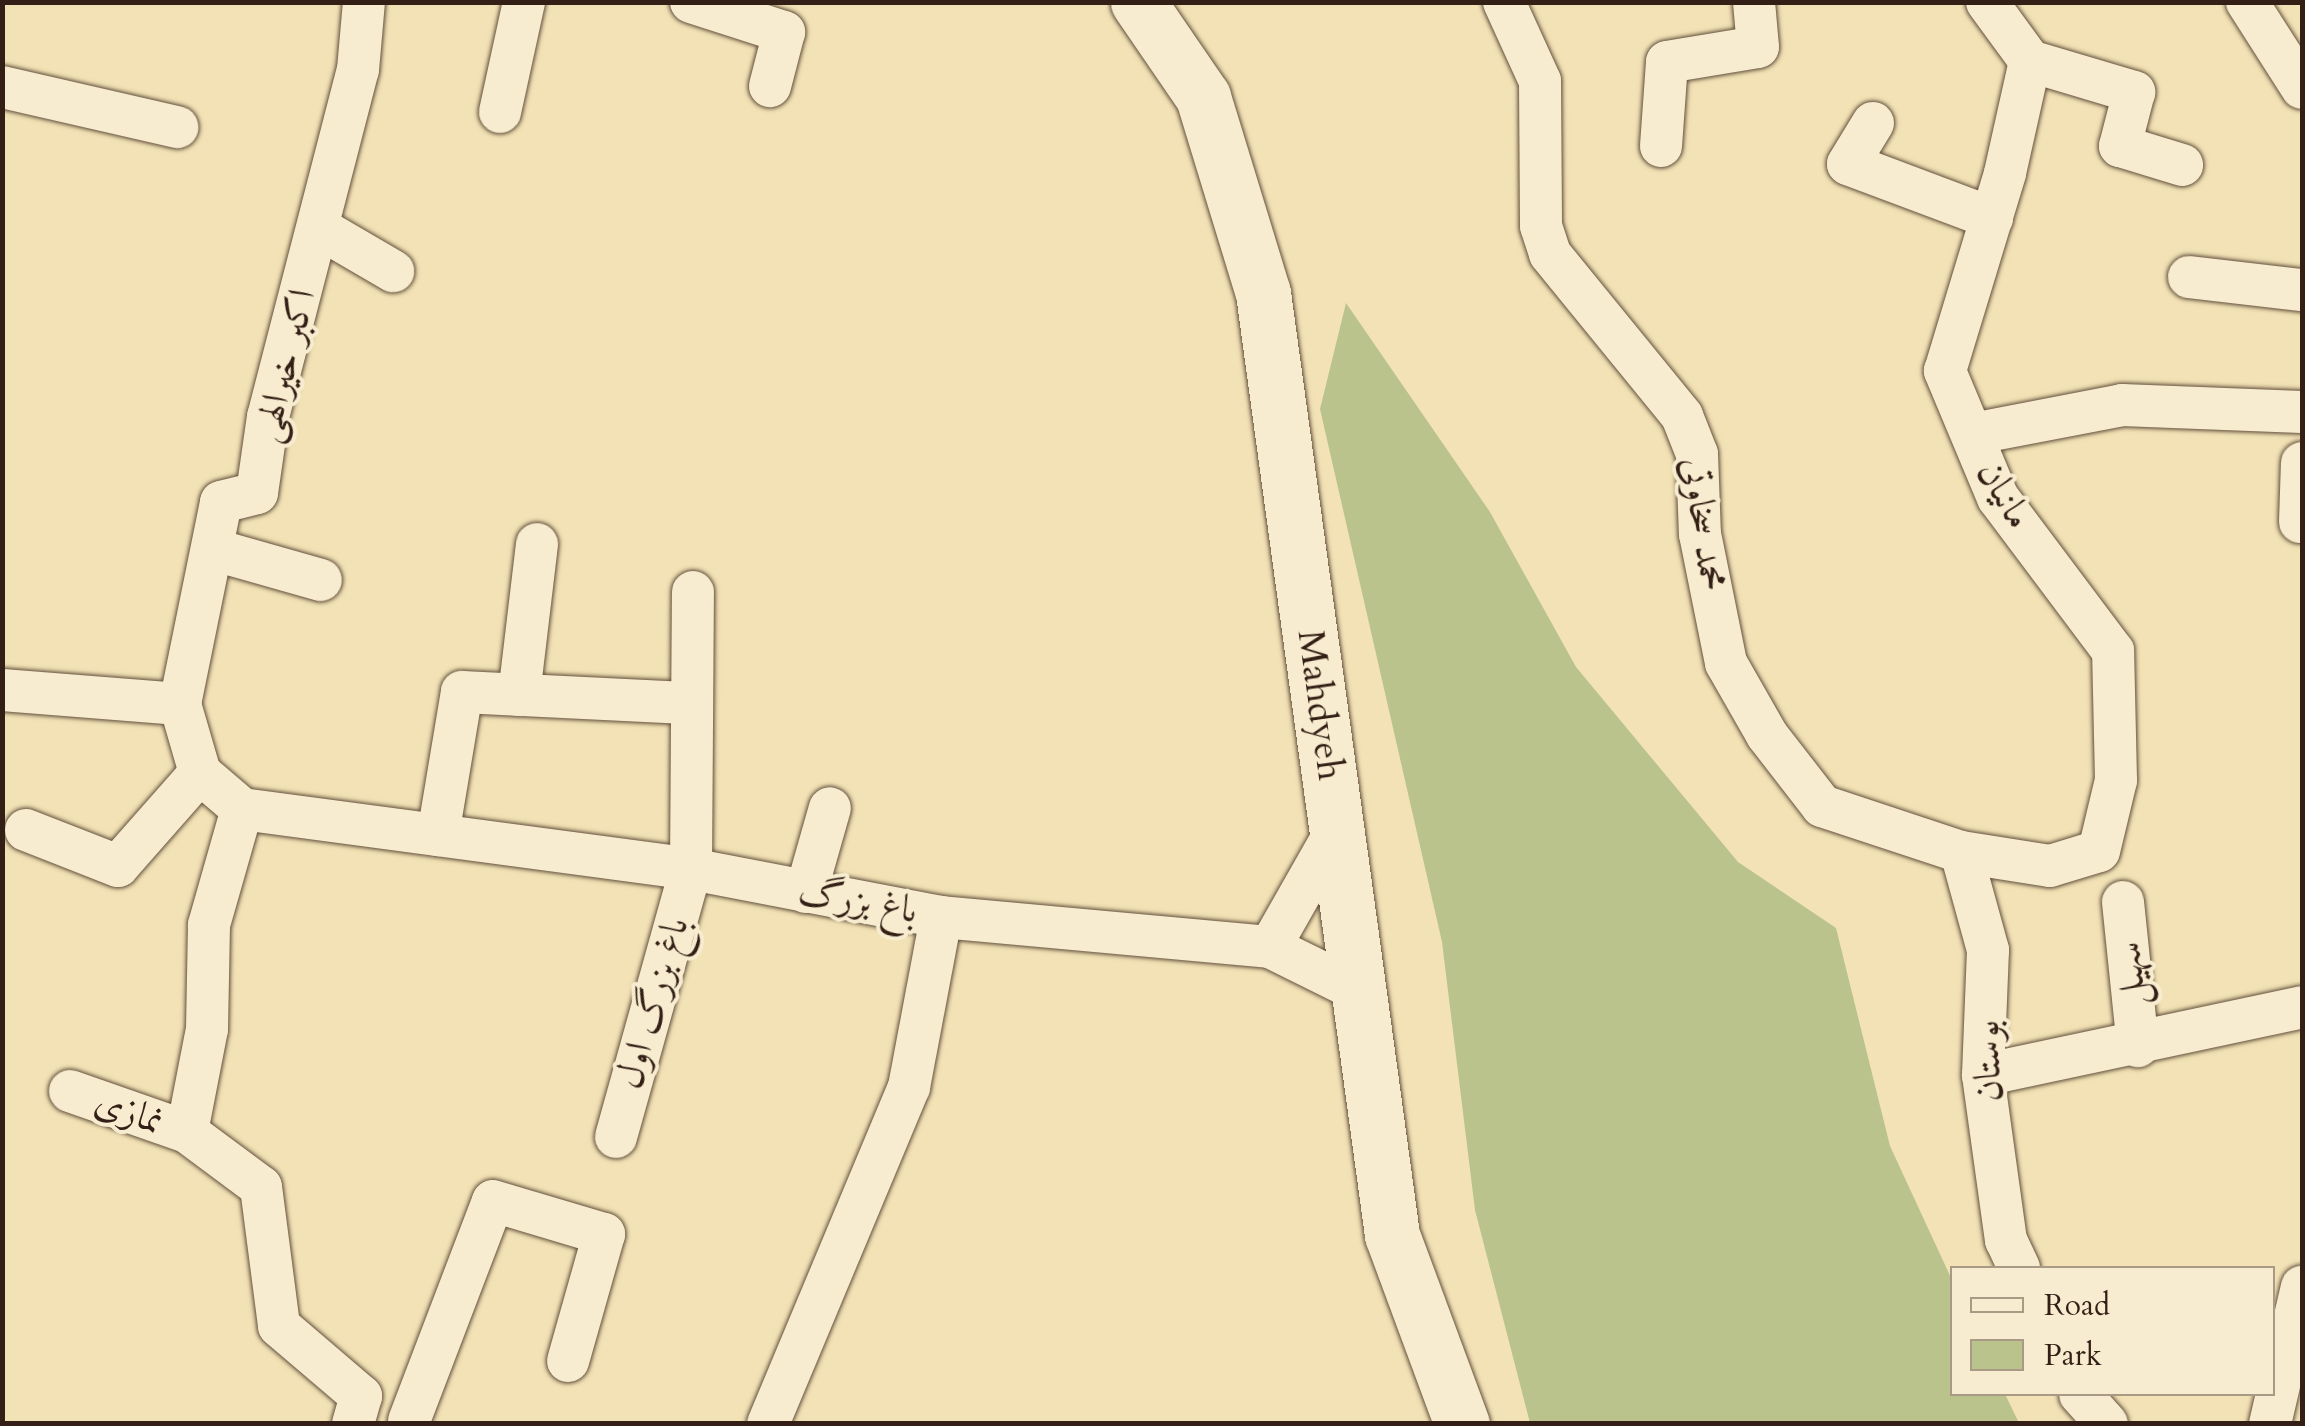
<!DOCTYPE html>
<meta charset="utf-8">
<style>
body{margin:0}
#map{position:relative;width:2305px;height:1426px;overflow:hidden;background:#f2e2b5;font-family:Cardo,Amiri,serif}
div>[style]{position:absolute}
.green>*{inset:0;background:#bbc38d}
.roads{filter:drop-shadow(0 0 2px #63503d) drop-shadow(0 0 2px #63503d)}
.street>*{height:42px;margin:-21px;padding:0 21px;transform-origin:21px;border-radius:21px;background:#f7eccf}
.secondary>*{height:55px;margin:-27.5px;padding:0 27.5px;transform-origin:27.5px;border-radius:27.5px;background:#f7eccf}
span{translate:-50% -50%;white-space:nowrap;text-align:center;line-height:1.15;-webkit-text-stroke:8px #f7eccf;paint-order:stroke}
.street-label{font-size:38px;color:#331f15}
.frame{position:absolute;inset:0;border:5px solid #331f15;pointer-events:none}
.legend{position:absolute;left:1950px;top:1266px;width:325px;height:130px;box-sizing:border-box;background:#f7eccf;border:2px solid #a99a85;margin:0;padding:12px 18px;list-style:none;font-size:30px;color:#331f15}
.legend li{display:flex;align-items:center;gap:20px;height:50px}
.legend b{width:50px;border:2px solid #a99a85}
</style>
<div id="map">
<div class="green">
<i style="clip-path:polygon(1346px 303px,1490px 512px,1576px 667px,1738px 862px,1836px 928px,1890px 1146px,1952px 1280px,1952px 1394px,2005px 1394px,2019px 1423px,1530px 1423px,1475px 1210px,1442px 942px,1320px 409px)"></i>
</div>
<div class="roads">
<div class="street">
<i style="left:691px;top:2px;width:98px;rotate:17.9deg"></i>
<i style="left:784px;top:32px;width:56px;rotate:104.5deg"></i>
<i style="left:1504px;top:2px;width:87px;rotate:65.5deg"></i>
<i style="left:1540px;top:81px;width:145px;rotate:89.6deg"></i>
<i style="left:1541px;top:226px;width:29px;rotate:72deg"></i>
<i style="left:1550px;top:254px;width:209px;rotate:50.8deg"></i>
<i style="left:1682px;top:416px;width:41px;rotate:68.5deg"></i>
<i style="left:1697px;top:454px;width:80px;rotate:87.9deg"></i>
<i style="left:1700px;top:534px;width:132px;rotate:78.6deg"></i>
<i style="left:1726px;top:663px;width:83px;rotate:60.3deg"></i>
<i style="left:1767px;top:735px;width:90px;rotate:52.2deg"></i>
<i style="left:1822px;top:806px;width:146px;rotate:18.3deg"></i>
<i style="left:1961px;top:852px;width:90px;rotate:8.9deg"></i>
<i style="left:2050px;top:866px;width:51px;rotate:-17deg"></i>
<i style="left:2099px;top:851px;width:73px;rotate:-76.5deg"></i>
<i style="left:2116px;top:780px;width:129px;rotate:-91.3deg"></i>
<i style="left:2113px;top:651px;width:191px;rotate:-126.9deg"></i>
<i style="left:1998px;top:498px;width:138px;rotate:-112.7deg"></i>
<i style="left:1945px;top:371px;width:207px;rotate:-73.1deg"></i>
<i style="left:2005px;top:173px;width:115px;rotate:-77.4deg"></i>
<i style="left:2030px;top:61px;width:73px;rotate:-126.1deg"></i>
<i style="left:2247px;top:2px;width:102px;rotate:57.4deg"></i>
<i style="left:2030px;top:61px;width:109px;rotate:16.6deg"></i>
<i style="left:2134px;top:92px;width:56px;rotate:104.5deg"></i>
<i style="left:2120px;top:146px;width:65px;rotate:17deg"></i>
<i style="left:2px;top:87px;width:180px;rotate:12.9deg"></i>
<i style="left:500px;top:112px;width:113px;rotate:-77.7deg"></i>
<i style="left:1873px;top:123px;width:48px;rotate:121.4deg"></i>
<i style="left:1848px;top:164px;width:154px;rotate:20.6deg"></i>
<i style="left:1661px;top:146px;width:84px;rotate:-85.9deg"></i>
<i style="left:1667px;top:62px;width:92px;rotate:-9.4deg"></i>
<i style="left:1758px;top:47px;width:45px;rotate:-95.1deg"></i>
<i style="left:319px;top:228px;width:86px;rotate:30.2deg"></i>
<i style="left:2189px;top:277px;width:114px;rotate:6.6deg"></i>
<i style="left:1972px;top:434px;width:153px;rotate:-10.9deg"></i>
<i style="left:2122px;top:405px;width:180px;rotate:2.2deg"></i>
<i style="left:2300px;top:522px;width:59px;rotate:-88.1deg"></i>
<i style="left:215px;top:550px;width:110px;rotate:15.8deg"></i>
<i style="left:2px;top:690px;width:179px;rotate:4.5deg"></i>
<i style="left:180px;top:704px;width:72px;rotate:73.8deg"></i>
<i style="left:200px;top:773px;width:55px;rotate:40.6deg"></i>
<i style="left:242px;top:809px;width:121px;rotate:105.9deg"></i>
<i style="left:209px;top:925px;width:104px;rotate:91.1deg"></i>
<i style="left:207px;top:1029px;width:105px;rotate:101deg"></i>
<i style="left:187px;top:1132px;width:92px;rotate:36.6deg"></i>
<i style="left:261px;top:1187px;width:140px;rotate:82.6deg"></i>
<i style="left:279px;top:1326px;width:108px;rotate:40.5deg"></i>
<i style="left:361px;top:1396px;width:29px;rotate:106deg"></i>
<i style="left:519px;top:695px;width:152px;rotate:-83.2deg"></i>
<i style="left:180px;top:704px;width:206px;rotate:-78.5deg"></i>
<i style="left:221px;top:502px;width:37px;rotate:-14deg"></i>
<i style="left:257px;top:493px;width:77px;rotate:-81.8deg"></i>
<i style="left:268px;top:417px;width:358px;rotate:-75.5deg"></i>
<i style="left:358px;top:70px;width:68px;rotate:-85deg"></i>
<i style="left:242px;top:809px;width:453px;rotate:7.6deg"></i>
<i style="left:691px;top:869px;width:255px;rotate:10.9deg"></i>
<i style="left:941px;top:917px;width:330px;rotate:5.2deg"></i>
<i style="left:1270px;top:947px;width:99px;rotate:26.3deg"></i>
<i style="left:26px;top:830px;width:99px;rotate:21.4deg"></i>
<i style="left:118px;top:866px;width:124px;rotate:-48.6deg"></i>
<i style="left:438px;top:835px;width:145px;rotate:-80.5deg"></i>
<i style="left:462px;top:692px;width:229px;rotate:2.8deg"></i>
<i style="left:1961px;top:852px;width:102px;rotate:74.6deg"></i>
<i style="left:1988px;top:950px;width:125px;rotate:92.3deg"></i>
<i style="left:1983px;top:1075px;width:167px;rotate:82.1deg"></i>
<i style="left:2006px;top:1240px;width:31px;rotate:65deg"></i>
<i style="left:806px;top:892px;width:87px;rotate:-74.1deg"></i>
<i style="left:2123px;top:902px;width:145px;rotate:84.1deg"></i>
<i style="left:1270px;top:947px;width:136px;rotate:-60.4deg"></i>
<i style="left:1983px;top:1075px;width:326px;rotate:-12deg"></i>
<i style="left:70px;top:1091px;width:124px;rotate:19.3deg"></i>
<i style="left:616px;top:1137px;width:278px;rotate:-74.4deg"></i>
<i style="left:691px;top:869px;width:277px;rotate:-89.6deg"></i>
<i style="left:2080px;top:1394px;width:40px;rotate:48deg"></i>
<i style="left:409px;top:1421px;width:235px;rotate:-69.1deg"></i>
<i style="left:493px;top:1201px;width:116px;rotate:16.6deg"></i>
<i style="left:604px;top:1234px;width:132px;rotate:105.8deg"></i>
<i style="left:768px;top:1424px;width:365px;rotate:-67.3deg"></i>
<i style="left:909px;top:1087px;width:173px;rotate:-79.3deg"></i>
<i style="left:2270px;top:1424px;width:141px;rotate:-76.9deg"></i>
</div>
<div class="secondary">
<i style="left:1138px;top:2px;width:115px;rotate:55.6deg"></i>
<i style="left:1203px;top:97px;width:205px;rotate:73deg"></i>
<i style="left:1263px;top:293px;width:951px;rotate:82.2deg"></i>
<i style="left:1392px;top:1235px;width:202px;rotate:69.7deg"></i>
</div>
</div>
<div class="street-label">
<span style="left:285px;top:366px;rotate:-76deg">اکبر خیرالهی</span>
<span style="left:2004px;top:495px;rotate:60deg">مانیان</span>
<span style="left:1703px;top:524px;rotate:82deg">محمد سخاوتی</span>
<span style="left:1320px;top:705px;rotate:82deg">Mahdyeh</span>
<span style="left:858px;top:901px;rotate:10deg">باغ بزرگ</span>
<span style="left:2131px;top:974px;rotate:-96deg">سهیل</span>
<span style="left:653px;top:1003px;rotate:-74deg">باغ بزرگ اول</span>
<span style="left:1988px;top:1061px;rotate:-92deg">بوستان</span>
<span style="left:129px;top:1112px;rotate:20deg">نمازی</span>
</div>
<div class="frame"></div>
<ul class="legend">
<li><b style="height:12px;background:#f7eccf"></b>Road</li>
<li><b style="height:28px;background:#bbc38d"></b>Park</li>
</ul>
</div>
